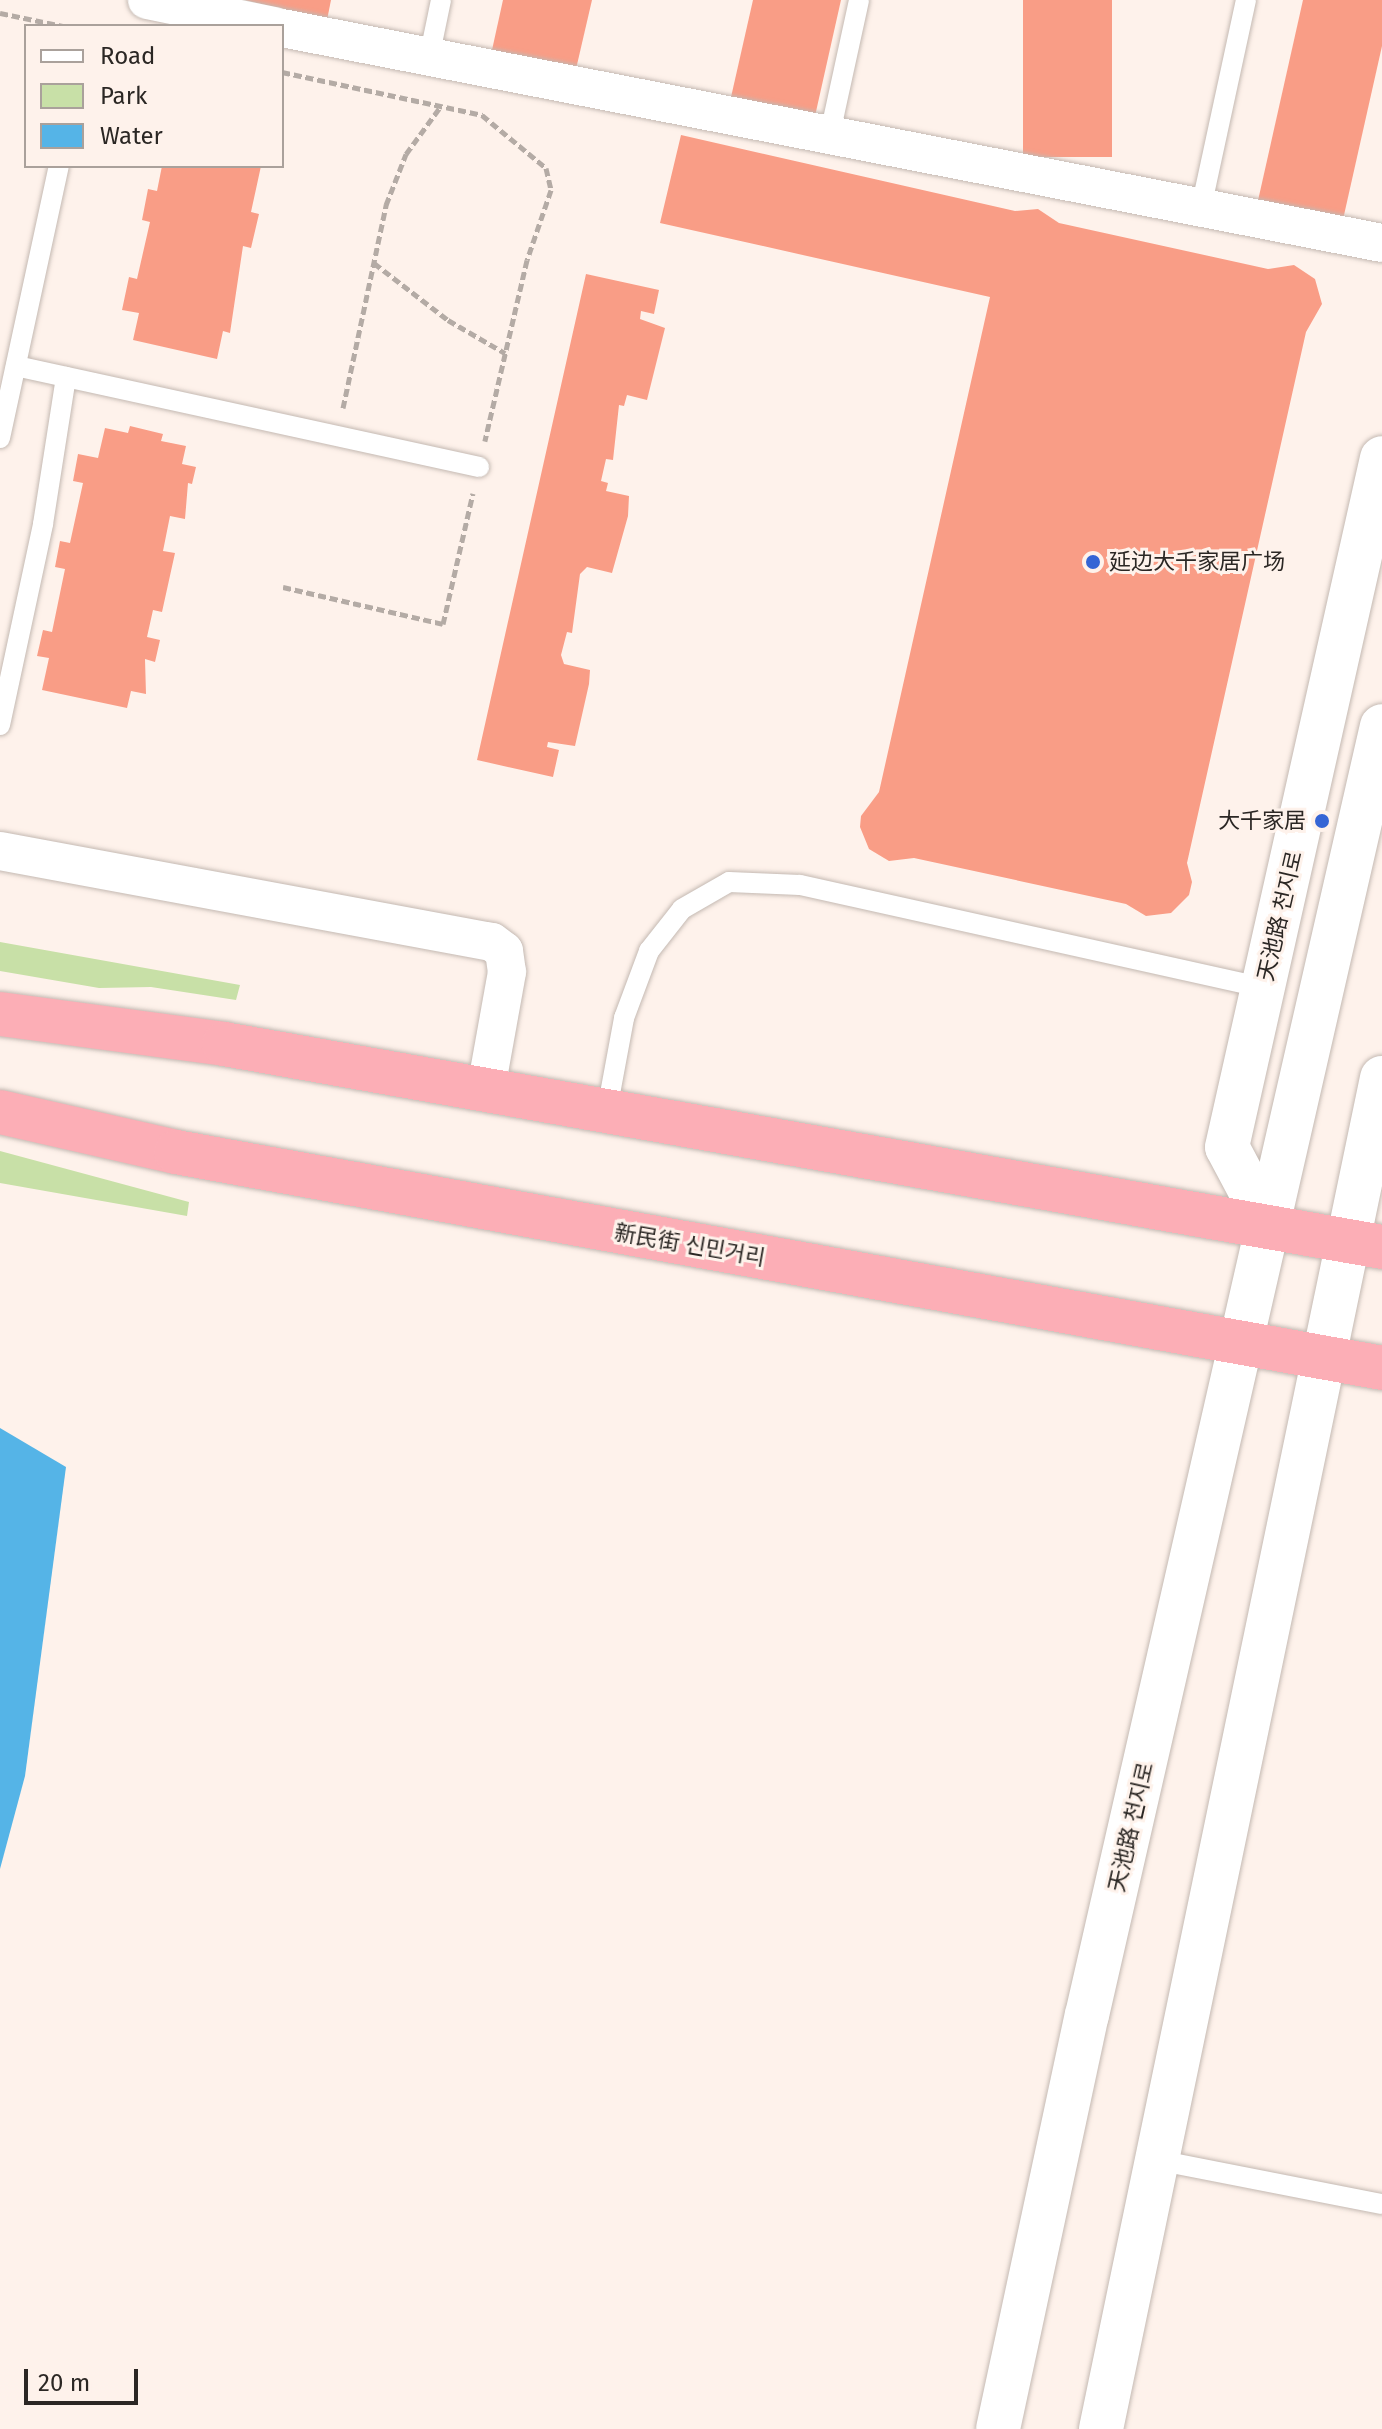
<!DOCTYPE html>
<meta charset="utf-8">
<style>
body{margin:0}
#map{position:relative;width:1382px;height:2429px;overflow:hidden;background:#fef2eb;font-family:"Fira Sans","Noto Sans SC","Noto Sans KR",sans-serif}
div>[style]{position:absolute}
.green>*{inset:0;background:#c8e0a7}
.water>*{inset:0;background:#55b4e7}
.building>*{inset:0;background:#f99d86;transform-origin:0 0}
.path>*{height:5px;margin-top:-2.5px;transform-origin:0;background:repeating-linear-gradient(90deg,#b4aba5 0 8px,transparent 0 12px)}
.roads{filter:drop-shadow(0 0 2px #c4b9b2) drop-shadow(0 0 2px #c4b9b2)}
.lane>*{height:20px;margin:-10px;padding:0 10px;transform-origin:10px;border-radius:10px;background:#fff}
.street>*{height:38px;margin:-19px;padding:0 19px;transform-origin:19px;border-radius:19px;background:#fff}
.secondary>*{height:44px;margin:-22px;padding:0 22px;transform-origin:22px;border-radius:22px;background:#fff}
.highway>*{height:44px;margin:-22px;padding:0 22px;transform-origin:22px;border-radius:22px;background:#fcaeb6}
.dots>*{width:22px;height:22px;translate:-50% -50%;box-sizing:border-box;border:4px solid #fef2eb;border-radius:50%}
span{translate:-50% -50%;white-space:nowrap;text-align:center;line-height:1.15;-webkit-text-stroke:6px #fef2eb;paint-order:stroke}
.poi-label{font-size:22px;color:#2b2724}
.left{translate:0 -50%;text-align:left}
.right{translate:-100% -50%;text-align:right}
.street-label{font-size:22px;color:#2b2724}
.legend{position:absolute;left:24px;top:24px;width:260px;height:144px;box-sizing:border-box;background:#fef2eb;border:2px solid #aaa19b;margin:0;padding:10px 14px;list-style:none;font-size:24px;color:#2b2724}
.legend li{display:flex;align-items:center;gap:16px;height:40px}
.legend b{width:40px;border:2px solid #aaa19b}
.scale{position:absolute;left:24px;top:2369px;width:114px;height:36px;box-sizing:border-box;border:4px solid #2b2724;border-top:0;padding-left:10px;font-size:24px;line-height:28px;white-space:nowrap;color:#2b2724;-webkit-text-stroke:6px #fef2eb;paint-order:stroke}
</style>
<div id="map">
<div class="green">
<i style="clip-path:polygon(0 942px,240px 985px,236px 1000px,151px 987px,99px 988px,0 971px)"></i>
<i style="clip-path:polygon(0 1151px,189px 1202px,187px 1216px,0 1183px)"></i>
</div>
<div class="water">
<i style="clip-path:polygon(0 1428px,66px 1467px,25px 1776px,0 1869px)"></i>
</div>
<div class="building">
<i style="clip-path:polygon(245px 0,331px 0,327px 20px)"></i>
<i style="clip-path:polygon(503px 0,592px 0,576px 69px,492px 50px)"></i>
<i style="clip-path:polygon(753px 0,841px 0,813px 125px,729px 106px)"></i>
<i style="left:1023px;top:0;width:89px;height:157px"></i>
<i style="clip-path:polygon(1303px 0,1382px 0,1382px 46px,1342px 224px,1257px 205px)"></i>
<i style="clip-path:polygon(681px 135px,1015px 211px,1038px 209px,1059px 223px,1268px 269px,1294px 265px,1315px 279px,1322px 304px,1306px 332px,1187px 863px,1192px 882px,1189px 895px,1171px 913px,1146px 916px,1126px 904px,914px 858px,889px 861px,869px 849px,860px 827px,861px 816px,879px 792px,990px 297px,660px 223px)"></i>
<i style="clip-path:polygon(162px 166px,261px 166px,251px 212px,259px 214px,251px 248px,243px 246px,230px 333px,223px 331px,217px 359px,133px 340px,139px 313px,122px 310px,129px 277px,137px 279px,150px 222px,142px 220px,148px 189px,157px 191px)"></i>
<i style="clip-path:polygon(586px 274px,659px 290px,654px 314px,641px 311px,640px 319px,665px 328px,647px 400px,627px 395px,624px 406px,619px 405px,613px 460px,606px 459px,601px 481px,608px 483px,606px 491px,629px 496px,628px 516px,612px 573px,587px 567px,580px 574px,572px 633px,567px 632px,561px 655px,564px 664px,590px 670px,589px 684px,575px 746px,548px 742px,547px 747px,559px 750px,553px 777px,477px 760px)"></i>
<i style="clip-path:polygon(130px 426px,163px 434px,161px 441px,186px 446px,182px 464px,196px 467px,192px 484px,188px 483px,185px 519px,170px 516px,163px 551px,175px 553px,162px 612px,153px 610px,147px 637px,160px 640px,155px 662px,145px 659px,146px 694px,131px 691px,127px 708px,42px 690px,49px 658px,37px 656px,43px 630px,52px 632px,65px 569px,55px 567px,60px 541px,70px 543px,83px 483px,73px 481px,78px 454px,98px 458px,105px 428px,128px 433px)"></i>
</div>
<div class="path">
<i style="left:0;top:13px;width:64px;rotate:11.7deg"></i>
<i style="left:282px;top:72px;width:205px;rotate:12.1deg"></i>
<i style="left:482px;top:115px;width:83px;rotate:39.6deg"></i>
<i style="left:546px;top:168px;width:23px;rotate:77deg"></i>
<i style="left:551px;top:190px;width:74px;rotate:108.9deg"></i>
<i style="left:527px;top:260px;width:186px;rotate:103.1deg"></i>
<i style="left:374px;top:263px;width:93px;rotate:37.6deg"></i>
<i style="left:448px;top:320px;width:66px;rotate:30.1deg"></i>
<i style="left:343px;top:408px;width:208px;rotate:-78deg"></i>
<i style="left:386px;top:205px;width:55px;rotate:-68.6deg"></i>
<i style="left:406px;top:154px;width:59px;rotate:-53.9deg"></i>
<i style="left:283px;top:587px;width:164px;rotate:13deg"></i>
<i style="left:443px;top:624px;width:134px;rotate:-77.1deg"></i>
</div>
<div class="roads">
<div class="lane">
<i style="left:429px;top:58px;width:59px;rotate:-78.3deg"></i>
<i style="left:829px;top:138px;width:141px;rotate:-77.7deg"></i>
<i style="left:1201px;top:208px;width:213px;rotate:-77.8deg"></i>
<i style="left:16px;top:366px;width:474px;rotate:12.3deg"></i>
<i style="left:0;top:438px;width:278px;rotate:-77.8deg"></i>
<i style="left:0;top:725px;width:206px;rotate:-77.9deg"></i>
<i style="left:43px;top:524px;width:149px;rotate:-81.1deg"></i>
<i style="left:607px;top:1110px;width:94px;rotate:-79.5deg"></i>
<i style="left:624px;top:1018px;width:72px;rotate:-69.5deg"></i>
<i style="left:649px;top:951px;width:53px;rotate:-51.8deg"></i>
<i style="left:682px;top:909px;width:54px;rotate:-29.9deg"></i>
<i style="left:729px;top:882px;width:71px;rotate:2.4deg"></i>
<i style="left:800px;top:885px;width:475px;rotate:12.5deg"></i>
<i style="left:1157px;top:2160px;width:229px;rotate:11.1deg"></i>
</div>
<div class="street">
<i style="left:147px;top:0;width:130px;rotate:11.6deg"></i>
<i style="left:282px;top:28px;width:1121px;rotate:11.06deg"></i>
<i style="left:0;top:851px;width:500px;rotate:10.48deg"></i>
<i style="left:492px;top:942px;width:15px;rotate:37deg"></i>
<i style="left:504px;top:951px;width:21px;rotate:82deg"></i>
<i style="left:507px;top:972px;width:119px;rotate:100.2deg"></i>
</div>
<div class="secondary">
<i style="left:1269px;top:1226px;width:89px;rotate:-118deg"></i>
<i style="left:1227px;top:1147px;width:706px;rotate:-77.32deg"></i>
<i style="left:998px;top:2429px;width:423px;rotate:-77.9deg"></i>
<i style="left:1087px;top:2015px;width:1322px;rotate:-77.11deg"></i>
<i style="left:1101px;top:2429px;width:1380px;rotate:-78.25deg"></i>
</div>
<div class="highway">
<i style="left:0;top:1014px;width:226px;rotate:7.6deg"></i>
<i style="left:224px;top:1044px;width:1176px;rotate:9.94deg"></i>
<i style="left:0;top:1112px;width:180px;rotate:12.8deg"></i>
<i style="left:176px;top:1152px;width:1225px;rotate:10.15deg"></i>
</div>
</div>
<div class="dots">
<i style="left:1093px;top:562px;background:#3565d5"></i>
<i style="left:1322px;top:821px;background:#3565d5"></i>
</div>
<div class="poi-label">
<span class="left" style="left:1109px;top:562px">延边大千家居广场</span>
<span class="right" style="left:1306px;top:821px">大千家居</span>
</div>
<div class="street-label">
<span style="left:1280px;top:916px;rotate:-77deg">天池路 천지로</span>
<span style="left:690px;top:1245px;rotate:10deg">新民街 신민거리</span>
<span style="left:1131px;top:1827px;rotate:-77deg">天池路 천지로</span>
</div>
<ul class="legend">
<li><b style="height:10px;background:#fff"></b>Road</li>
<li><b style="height:22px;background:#c8e0a7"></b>Park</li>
<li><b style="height:22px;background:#55b4e7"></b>Water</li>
</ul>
<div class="scale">20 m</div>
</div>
